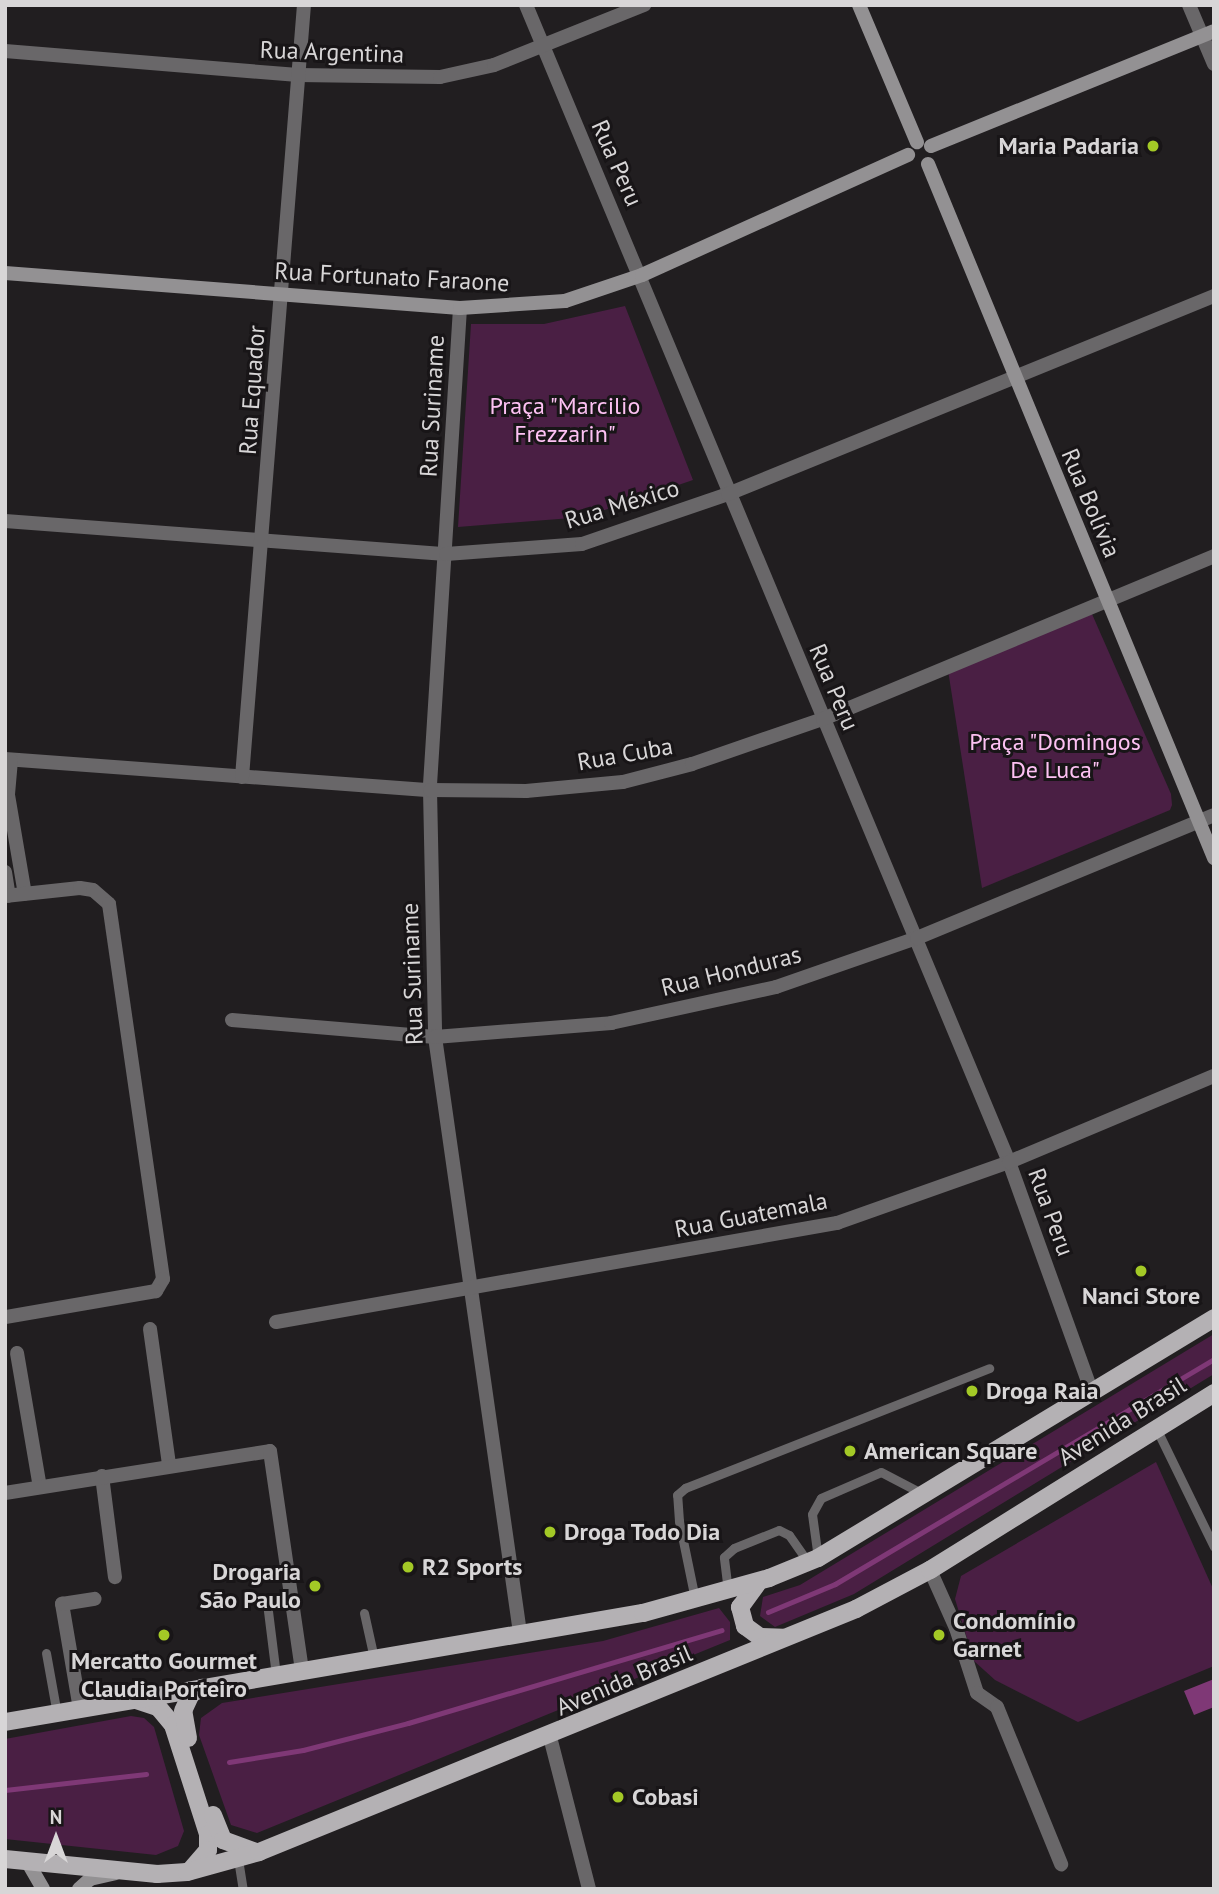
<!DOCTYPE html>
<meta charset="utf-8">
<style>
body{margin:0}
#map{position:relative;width:1219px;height:1894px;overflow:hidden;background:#211e20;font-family:"PT Sans",sans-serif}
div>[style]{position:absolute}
.green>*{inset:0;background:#4a1f44}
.water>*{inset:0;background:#7f3876}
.stream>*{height:5px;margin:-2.5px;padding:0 2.5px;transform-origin:2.5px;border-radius:2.5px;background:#7f3876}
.lane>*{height:9px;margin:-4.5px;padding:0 4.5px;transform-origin:4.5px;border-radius:4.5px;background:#696769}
.street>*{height:14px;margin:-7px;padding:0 7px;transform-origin:7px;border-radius:7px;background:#696769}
.secondary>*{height:14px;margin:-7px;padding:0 7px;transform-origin:7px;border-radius:7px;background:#939193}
.primary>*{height:18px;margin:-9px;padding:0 9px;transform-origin:9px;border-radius:9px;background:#b4b1b4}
.dots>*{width:19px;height:19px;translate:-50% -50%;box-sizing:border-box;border:4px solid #181517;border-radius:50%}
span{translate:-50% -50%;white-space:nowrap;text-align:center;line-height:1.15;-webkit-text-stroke:6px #181517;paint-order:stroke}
.street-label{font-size:24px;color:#d8d6d7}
.poi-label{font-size:24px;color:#d8d6d7;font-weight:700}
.right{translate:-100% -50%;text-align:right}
.left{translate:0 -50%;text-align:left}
.park-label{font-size:24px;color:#fdc1f3}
.frame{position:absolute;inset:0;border:7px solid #d8d6d7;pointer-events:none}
.north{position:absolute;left:21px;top:1803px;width:70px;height:70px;-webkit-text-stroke:5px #181517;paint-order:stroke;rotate:0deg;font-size:19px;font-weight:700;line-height:28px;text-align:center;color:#d8d6d7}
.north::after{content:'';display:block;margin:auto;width:24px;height:32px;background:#d8d6d7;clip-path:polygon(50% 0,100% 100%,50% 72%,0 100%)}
</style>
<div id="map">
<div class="green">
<i style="clip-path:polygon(625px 306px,693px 480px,584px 517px,458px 527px,471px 324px,544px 324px)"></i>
<i style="clip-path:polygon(1092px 614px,1171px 794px,1172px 805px,1170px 810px,982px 888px,948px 670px)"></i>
<i style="clip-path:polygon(1214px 1334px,1214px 1374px,854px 1594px,775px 1627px,760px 1616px,763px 1597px,800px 1585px)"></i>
<i style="clip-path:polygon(1156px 1462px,1214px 1591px,1214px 1666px,1078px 1722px,995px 1680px,974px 1661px,955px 1599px,961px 1576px)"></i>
<i style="clip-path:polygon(719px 1608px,730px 1622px,730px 1640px,257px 1833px,231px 1825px,199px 1735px,201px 1718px,222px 1703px,603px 1641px)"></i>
<i style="clip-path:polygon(131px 1716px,144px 1718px,154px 1727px,184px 1831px,178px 1846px,156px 1855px,5px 1839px,5px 1739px)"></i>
</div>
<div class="water">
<i style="clip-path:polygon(1214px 1679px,1214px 1707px,1194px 1715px,1184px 1691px)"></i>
</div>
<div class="stream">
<i style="left:768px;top:1612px;width:73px;rotate:-22.7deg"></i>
<i style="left:835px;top:1584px;width:441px;rotate:-30.7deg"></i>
<i style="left:229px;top:1762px;width:75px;rotate:-9.2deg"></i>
<i style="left:303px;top:1750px;width:108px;rotate:-14.4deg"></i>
<i style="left:408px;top:1723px;width:327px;rotate:-16.5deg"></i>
<i style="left:5px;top:1790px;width:142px;rotate:-6.5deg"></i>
</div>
<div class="lane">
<i style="left:1156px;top:1428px;width:132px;rotate:64deg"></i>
<i style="left:818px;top:1558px;width:44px;rotate:-97.8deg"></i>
<i style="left:812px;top:1514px;width:18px;rotate:-61deg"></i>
<i style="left:821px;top:1498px;width:65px;rotate:-23.4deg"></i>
<i style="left:881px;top:1472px;width:47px;rotate:27.6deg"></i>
<i style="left:728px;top:1591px;width:34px;rotate:-97deg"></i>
<i style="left:724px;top:1557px;width:13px;rotate:-42deg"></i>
<i style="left:734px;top:1548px;width:48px;rotate:-21.8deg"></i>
<i style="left:779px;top:1530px;width:11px;rotate:27deg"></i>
<i style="left:789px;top:1535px;width:33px;rotate:55deg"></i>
<i style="left:695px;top:1599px;width:80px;rotate:-101.6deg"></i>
<i style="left:679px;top:1521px;width:26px;rotate:-94deg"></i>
<i style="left:677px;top:1495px;width:11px;rotate:-41deg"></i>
<i style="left:685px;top:1488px;width:327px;rotate:-21.5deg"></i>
<i style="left:267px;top:1603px;width:73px;rotate:82.9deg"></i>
<i style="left:364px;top:1613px;width:46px;rotate:77.5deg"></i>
<i style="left:46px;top:1653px;width:62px;rotate:79.8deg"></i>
<i style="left:238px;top:1859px;width:30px;rotate:81deg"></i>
</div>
<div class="street">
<i style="left:526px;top:5px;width:1254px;rotate:67.34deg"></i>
<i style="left:1009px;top:1162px;width:242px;rotate:70.2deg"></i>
<i style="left:1189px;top:5px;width:64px;rotate:67deg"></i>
<i style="left:5px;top:51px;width:294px;rotate:4.7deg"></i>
<i style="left:298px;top:75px;width:142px;rotate:0.8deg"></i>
<i style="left:440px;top:77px;width:55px;rotate:-12.5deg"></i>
<i style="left:494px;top:65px;width:162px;rotate:-21.8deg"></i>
<i style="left:460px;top:308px;width:483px;rotate:93.6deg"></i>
<i style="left:430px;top:790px;width:247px;rotate:88.8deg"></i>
<i style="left:435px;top:1037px;width:602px;rotate:81.88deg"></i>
<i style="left:5px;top:521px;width:442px;rotate:4.3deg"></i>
<i style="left:446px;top:554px;width:136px;rotate:-4.2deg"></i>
<i style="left:582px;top:544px;width:154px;rotate:-18.9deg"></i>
<i style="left:728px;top:494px;width:525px;rotate:-22.17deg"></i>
<i style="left:5px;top:759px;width:426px;rotate:4.2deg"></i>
<i style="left:430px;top:790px;width:96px;rotate:0.6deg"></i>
<i style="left:526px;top:791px;width:97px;rotate:-5.3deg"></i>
<i style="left:623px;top:782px;width:71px;rotate:-14.6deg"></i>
<i style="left:692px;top:764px;width:139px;rotate:-19deg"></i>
<i style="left:823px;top:719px;width:424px;rotate:-22.6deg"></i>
<i style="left:11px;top:760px;width:35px;rotate:95deg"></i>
<i style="left:8px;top:795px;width:100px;rotate:80.3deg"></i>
<i style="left:242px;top:777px;width:774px;rotate:-85.41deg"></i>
<i style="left:5px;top:872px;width:24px;rotate:81deg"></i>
<i style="left:5px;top:896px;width:75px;rotate:-6.1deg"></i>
<i style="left:80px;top:888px;width:13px;rotate:9deg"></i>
<i style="left:93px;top:890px;width:21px;rotate:41deg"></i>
<i style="left:109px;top:904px;width:379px;rotate:81.8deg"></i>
<i style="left:163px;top:1279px;width:14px;rotate:120deg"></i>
<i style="left:156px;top:1291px;width:153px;rotate:170.2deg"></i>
<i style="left:232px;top:1020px;width:204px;rotate:4.8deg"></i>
<i style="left:435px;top:1037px;width:177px;rotate:-4.5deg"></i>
<i style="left:611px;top:1023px;width:169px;rotate:-12.3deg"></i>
<i style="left:776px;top:987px;width:149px;rotate:-19.2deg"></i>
<i style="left:917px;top:938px;width:321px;rotate:-22.5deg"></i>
<i style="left:276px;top:1322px;width:570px;rotate:-10.01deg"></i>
<i style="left:837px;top:1223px;width:182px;rotate:-19.5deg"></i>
<i style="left:1009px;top:1162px;width:222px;rotate:-22.8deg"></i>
<i style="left:150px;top:1329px;width:137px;rotate:82deg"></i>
<i style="left:17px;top:1353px;width:136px;rotate:80.3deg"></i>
<i style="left:102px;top:1476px;width:102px;rotate:82.7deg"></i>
<i style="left:5px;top:1493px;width:268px;rotate:-9deg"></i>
<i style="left:270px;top:1451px;width:222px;rotate:81.7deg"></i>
<i style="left:930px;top:1570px;width:64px;rotate:65.9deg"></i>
<i style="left:956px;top:1628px;width:68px;rotate:72.1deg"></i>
<i style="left:977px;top:1693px;width:24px;rotate:35deg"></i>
<i style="left:997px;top:1707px;width:170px;rotate:67.8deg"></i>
<i style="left:80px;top:1709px;width:107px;rotate:-99.7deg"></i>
<i style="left:62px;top:1604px;width:33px;rotate:-9deg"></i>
<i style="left:550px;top:1737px;width:157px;rotate:75.6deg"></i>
</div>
<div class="secondary">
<i style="left:859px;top:5px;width:149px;rotate:67.1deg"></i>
<i style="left:931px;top:146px;width:305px;rotate:-22.1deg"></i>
<i style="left:928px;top:164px;width:751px;rotate:67.6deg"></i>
<i style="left:5px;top:273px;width:456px;rotate:4.4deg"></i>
<i style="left:460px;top:308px;width:105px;rotate:-3.8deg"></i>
<i style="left:565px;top:301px;width:81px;rotate:-18.7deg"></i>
<i style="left:642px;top:275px;width:292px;rotate:-24.3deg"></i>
<i style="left:27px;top:1861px;width:32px;rotate:60deg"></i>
<i style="left:79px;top:1889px;width:15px;rotate:-42deg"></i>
<i style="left:90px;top:1879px;width:26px;rotate:-13deg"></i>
</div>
<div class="primary">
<i style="left:757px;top:1584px;width:29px;rotate:126deg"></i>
<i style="left:740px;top:1607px;width:20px;rotate:75deg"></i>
<i style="left:745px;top:1626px;width:19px;rotate:36deg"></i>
<i style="left:760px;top:1637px;width:23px;rotate:2deg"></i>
<i style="left:136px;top:1700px;width:23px;rotate:18deg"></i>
<i style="left:158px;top:1707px;width:23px;rotate:50deg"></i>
<i style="left:173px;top:1725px;width:114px;rotate:72.2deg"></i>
<i style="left:208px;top:1834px;width:16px;rotate:90deg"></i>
<i style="left:208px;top:1850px;width:28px;rotate:131deg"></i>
<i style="left:5px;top:1722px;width:647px;rotate:-9.7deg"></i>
<i style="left:643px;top:1613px;width:131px;rotate:-15.5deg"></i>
<i style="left:769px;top:1578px;width:53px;rotate:-22.2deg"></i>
<i style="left:818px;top:1558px;width:463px;rotate:-31.2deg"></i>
<i style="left:188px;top:1738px;width:27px;rotate:-100deg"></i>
<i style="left:183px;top:1711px;width:19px;rotate:-65deg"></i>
<i style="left:191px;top:1694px;width:13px;rotate:-29deg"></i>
<i style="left:213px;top:1815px;width:27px;rotate:68deg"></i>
<i style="left:223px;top:1840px;width:35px;rotate:20deg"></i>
<i style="left:5px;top:1859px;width:153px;rotate:5.6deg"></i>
<i style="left:157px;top:1874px;width:30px;rotate:-4deg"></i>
<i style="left:187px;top:1872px;width:75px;rotate:-15.5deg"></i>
<i style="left:259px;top:1852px;width:645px;rotate:-22.15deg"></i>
<i style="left:856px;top:1609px;width:84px;rotate:-27.8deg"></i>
<i style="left:930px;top:1570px;width:335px;rotate:-31.9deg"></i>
</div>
<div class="dots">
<i style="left:1153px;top:146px;background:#a3c926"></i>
<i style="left:1141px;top:1271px;background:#a3c926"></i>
<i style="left:972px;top:1391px;background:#a3c926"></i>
<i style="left:850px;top:1451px;background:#a3c926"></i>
<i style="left:550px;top:1532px;background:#a3c926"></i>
<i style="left:408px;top:1567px;background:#a3c926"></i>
<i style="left:315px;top:1586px;background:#a3c926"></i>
<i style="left:164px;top:1635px;background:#a3c926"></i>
<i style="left:939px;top:1635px;background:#a3c926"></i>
<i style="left:618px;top:1797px;background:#a3c926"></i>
</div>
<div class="street-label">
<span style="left:332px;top:52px;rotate:2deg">Rua Argentina</span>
<span style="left:617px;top:163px;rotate:66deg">Rua Peru</span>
<span style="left:392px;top:277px;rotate:3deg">Rua Fortunato Faraone</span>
<span style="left:252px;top:390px;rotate:-86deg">Rua Equador</span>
<span style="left:432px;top:406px;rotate:-87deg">Rua Suriname</span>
<span style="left:1091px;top:503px;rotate:67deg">Rua Bolívia</span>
<span style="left:622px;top:504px;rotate:-17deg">Rua México</span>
<span style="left:834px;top:687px;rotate:67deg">Rua Peru</span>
<span style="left:625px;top:754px;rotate:-10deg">Rua Cuba</span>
<span style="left:731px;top:971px;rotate:-14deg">Rua Honduras</span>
<span style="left:412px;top:974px;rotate:-92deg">Rua Suriname</span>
<span style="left:1051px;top:1212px;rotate:70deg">Rua Peru</span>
<span style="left:751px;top:1215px;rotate:-11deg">Rua Guatemala</span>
<span style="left:1122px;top:1421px;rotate:-32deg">Avenida Brasil</span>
<span style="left:624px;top:1680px;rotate:-23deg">Avenida Brasil</span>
</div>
<div class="poi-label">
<span class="right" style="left:1139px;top:146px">Maria Padaria</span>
<span style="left:1141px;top:1296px">Nanci Store</span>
<span class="left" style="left:986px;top:1391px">Droga Raia</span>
<span class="left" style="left:864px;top:1451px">American Square</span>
<span class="left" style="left:564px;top:1532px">Droga Todo Dia</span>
<span class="left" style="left:422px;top:1567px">R2 Sports</span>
<span class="right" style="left:301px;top:1586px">Drogaria<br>São Paulo</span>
<span class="left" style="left:953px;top:1635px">Condomínio<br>Garnet</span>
<span style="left:164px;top:1675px">Mercatto Gourmet<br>Claudia Porteiro</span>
<span class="left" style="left:632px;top:1797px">Cobasi</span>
</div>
<div class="park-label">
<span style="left:565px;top:420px">Praça "Marcilio<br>Frezzarin"</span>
<span style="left:1055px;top:756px">Praça "Domingos<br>De Luca"</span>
</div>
<div class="frame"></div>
<div class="north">N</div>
</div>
